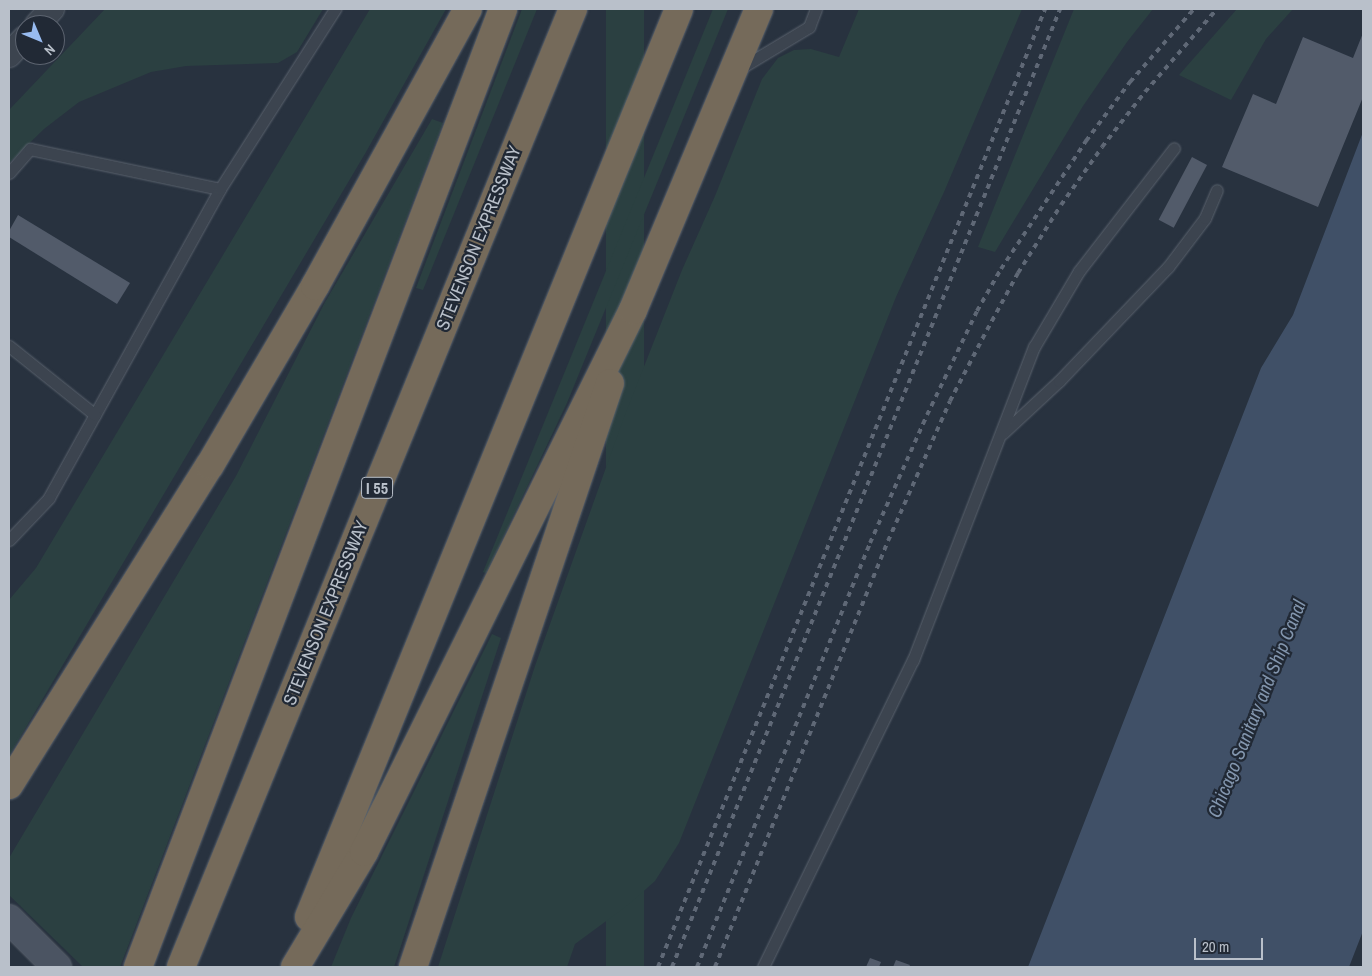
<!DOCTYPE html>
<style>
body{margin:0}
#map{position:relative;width:1372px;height:976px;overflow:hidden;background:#28323f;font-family:"Archivo Narrow",sans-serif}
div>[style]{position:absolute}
.green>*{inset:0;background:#2b4041;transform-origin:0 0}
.water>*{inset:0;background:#405067}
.building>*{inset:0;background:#525b6a;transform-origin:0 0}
.roads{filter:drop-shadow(0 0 1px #5a626d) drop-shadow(0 0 1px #5a626d)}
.service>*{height:11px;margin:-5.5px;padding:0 5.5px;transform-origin:5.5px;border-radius:5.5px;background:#3c444f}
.minor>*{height:24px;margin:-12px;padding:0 12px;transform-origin:12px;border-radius:12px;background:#3c444f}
.secondary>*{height:28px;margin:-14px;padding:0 14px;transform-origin:14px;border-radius:14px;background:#4b5462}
.motorway>*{height:28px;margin:-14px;padding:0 14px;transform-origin:14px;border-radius:14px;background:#756a5a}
.rail>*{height:4px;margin-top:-2px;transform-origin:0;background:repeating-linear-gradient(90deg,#5f6876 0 5px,transparent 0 10px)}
span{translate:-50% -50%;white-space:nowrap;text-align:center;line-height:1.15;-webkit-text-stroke:4.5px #212935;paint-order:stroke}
.shield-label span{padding:1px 4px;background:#212935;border:1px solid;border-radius:4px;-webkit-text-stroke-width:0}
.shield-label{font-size:16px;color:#b9c0ca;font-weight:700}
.street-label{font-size:18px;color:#b9c0ca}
.water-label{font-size:19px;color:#8396ae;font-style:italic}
.frame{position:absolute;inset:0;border:10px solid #b9c0ca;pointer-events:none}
.north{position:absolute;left:15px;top:15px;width:50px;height:50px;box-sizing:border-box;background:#212935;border:1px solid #5e6571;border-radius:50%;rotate:135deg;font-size:14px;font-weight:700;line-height:20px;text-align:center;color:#b9c0ca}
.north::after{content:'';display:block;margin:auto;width:18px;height:22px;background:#98bbf0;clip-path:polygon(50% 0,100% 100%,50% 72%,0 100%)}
.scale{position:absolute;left:1194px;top:938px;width:69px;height:22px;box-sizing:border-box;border:2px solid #b9c0ca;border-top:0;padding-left:6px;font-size:15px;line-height:18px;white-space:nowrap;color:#b9c0ca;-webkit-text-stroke:4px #212935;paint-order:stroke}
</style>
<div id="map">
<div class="green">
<i style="clip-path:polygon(105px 9px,323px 9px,297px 52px,278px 63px,186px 66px,151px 72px,79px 102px,44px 129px,9px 163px,9px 110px)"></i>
<i style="clip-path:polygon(370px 9px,446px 9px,366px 152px,9px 756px,9px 600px,36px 568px)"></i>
<i style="clip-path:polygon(522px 9px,537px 9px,423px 290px,416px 288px)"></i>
<i style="left:606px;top:9px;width:38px;height:1034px"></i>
<i style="clip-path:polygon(713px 9px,728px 9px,567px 403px,486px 573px,483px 572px)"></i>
<i style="clip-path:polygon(859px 9px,1022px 9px,944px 192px,896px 297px,679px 843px,655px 881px,628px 905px,575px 944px,567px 967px,438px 967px,535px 666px,623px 420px,682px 270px,715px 196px,762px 79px,778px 58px,794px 50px,811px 49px,839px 57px)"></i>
<i style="clip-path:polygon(1074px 9px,1153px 9px,1127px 42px,1083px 106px,995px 252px,978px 247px)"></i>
<i style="clip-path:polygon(1237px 9px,1293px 9px,1266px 39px,1231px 100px,1179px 75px)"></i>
<i style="clip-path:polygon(432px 119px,443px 123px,120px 967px,83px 967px,9px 895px,9px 858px,236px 476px,324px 304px)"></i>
<i style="clip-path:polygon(492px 634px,501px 638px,394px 967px,331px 967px,351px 918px)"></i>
</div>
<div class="water">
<i style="clip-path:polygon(1363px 132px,1363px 931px,1349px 967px,1028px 967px,1261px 368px,1293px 315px)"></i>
</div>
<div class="building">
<i style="clip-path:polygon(1363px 33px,1363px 97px,1318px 207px,1222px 167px,1253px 94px,1276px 104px,1303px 37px,1353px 58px)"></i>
<i style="left:1192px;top:157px;width:17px;height:71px;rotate:28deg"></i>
<i style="clip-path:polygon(18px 215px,130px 283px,117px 304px,9px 237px,9px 231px)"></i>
<i style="clip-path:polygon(870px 958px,881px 962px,879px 967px,866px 967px)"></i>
<i style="clip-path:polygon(896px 960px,910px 965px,909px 967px,893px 967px)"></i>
</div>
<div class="roads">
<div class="service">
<i style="left:739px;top:69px;width:82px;rotate:-31deg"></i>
<i style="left:809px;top:27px;width:19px;rotate:-69deg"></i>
<i style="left:9px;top:173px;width:32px;rotate:-49deg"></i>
<i style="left:30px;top:149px;width:194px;rotate:11.9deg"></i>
<i style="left:220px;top:189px;width:353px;rotate:119deg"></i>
<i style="left:49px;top:498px;width:58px;rotate:133.6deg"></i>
<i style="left:220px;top:189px;width:214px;rotate:-57.4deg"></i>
<i style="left:9px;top:346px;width:110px;rotate:38.7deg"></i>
<i style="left:1003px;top:433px;width:76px;rotate:-42.9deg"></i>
<i style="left:1059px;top:381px;width:158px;rotate:-46.3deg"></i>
<i style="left:1168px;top:267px;width:61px;rotate:-52.9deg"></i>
<i style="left:1205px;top:218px;width:30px;rotate:-67deg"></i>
<i style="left:763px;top:967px;width:342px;rotate:-64deg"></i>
<i style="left:913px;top:660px;width:336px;rotate:-68.9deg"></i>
<i style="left:1034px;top:347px;width:88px;rotate:-59.4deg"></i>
<i style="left:1079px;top:271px;width:155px;rotate:-52.3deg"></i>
</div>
<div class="minor">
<i style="left:37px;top:25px;width:22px;rotate:-47deg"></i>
<i style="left:9px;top:55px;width:23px;rotate:-47deg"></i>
</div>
<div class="secondary">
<i style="left:9px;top:919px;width:68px;rotate:45deg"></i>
</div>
<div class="motorway">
<i style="left:9px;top:785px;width:378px;rotate:-57.9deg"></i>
<i style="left:210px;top:465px;width:208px;rotate:-59.6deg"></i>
<i style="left:315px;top:286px;width:316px;rotate:-61.1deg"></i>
<i style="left:309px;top:917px;width:980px;rotate:-67.83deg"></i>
<i style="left:138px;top:967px;width:1025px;rotate:-69.14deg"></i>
<i style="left:181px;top:967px;width:1035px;rotate:-67.75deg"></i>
<i style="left:295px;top:967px;width:134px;rotate:-59deg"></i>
<i style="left:364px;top:852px;width:605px;rotate:-63.6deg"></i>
<i style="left:633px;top:310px;width:326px;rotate:-67.3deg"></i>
<i style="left:413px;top:967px;width:616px;rotate:-71.36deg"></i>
</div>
</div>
<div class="rail">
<i style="left:658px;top:967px;width:1033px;rotate:-68deg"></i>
<i style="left:672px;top:967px;width:1034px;rotate:-67.95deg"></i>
<i style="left:697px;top:967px;width:458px;rotate:-67.8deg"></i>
<i style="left:870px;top:543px;width:140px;rotate:-66deg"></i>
<i style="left:927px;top:415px;width:115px;rotate:-64.3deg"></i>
<i style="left:977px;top:311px;width:48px;rotate:-60.3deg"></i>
<i style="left:1001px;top:269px;width:154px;rotate:-56.4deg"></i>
<i style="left:1086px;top:141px;width:74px;rotate:-53.3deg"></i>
<i style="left:1130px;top:82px;width:97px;rotate:-48.8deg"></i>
<i style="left:715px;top:967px;width:460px;rotate:-67.9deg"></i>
<i style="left:888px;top:541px;width:153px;rotate:-66.1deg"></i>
<i style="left:950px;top:401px;width:80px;rotate:-62.5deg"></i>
<i style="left:987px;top:330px;width:65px;rotate:-61.5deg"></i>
<i style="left:1018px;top:273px;width:80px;rotate:-57.7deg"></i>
<i style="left:1061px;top:205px;width:71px;rotate:-54.7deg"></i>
<i style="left:1102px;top:147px;width:70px;rotate:-52deg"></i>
<i style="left:1145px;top:92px;width:110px;rotate:-49.1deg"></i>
</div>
<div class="shield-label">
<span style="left:377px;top:488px">I 55</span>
</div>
<div class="street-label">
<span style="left:479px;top:238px;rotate:-68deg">STEVENSON EXPRESSWAY</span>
<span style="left:326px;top:613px;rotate:-68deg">STEVENSON EXPRESSWAY</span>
</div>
<div class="water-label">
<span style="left:1257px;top:709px;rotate:-68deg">Chicago Sanitary and Ship Canal</span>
</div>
<div class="frame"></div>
<div class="north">N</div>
<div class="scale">20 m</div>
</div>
